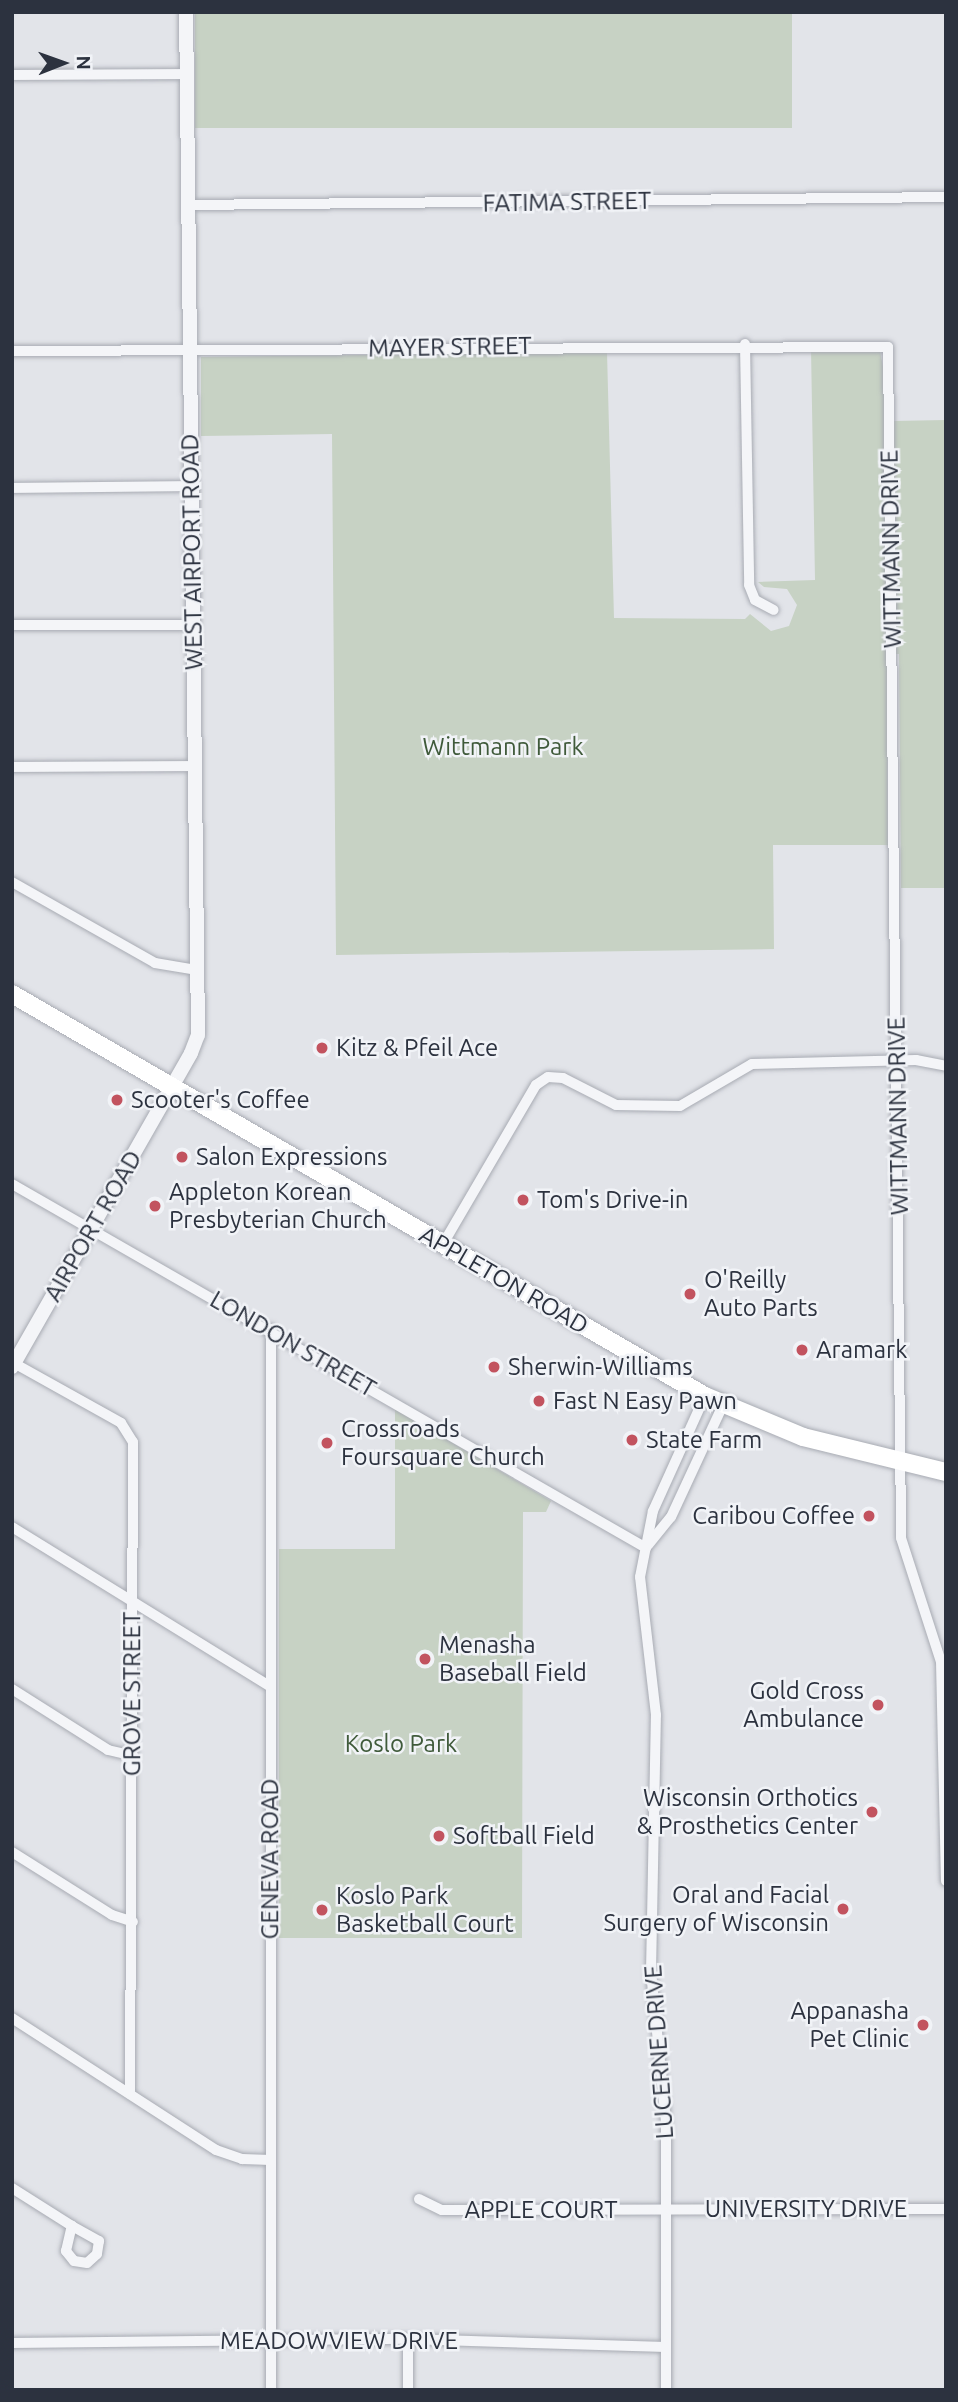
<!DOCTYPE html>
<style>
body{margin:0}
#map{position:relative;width:958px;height:2402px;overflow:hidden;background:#e2e4e9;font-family:Ubuntu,sans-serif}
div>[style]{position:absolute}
.green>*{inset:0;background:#c7d2c4;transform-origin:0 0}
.roads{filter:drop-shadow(0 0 2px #a8abb3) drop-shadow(0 0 2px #a8abb3)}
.minor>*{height:10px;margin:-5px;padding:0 5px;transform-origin:5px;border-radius:5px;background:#f4f5f8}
.tertiary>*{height:14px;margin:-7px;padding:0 7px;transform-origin:7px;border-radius:7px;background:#f4f5f8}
.primary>*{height:18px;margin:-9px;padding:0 9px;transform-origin:9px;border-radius:9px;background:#fff}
.dots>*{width:19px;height:19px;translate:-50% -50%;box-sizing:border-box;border:4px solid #f1f3f7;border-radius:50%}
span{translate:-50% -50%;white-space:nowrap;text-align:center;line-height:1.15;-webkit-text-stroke:5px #f1f3f7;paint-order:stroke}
.street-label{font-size:24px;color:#2c323f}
.park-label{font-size:24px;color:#3f5a3a}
.poi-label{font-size:24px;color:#2c323f}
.left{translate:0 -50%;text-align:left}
.right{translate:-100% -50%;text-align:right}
.frame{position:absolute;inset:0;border:14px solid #2c323f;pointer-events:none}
.north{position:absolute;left:28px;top:28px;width:70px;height:70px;-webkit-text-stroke:5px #f1f3f7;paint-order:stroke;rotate:89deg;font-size:19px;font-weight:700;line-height:28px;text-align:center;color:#2c323f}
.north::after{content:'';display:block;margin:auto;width:24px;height:32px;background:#2c323f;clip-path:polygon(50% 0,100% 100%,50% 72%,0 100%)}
</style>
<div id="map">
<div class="green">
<i style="left:195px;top:12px;width:597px;height:116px"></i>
<i style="clip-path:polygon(811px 349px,880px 351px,893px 421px,946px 420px,946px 888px,901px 888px,899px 654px,887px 654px,888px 845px,773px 845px,774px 949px,336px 955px,332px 434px,201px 436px,201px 357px,607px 352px,614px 618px,745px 619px,750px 614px,771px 631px,789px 626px,797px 605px,787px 589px,764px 587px,758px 582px,815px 580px)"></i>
<i style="clip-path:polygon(395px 1409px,551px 1501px,546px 1512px,523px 1512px,522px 1938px,279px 1938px,279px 1549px,395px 1549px)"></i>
</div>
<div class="roads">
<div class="minor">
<i style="left:14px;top:75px;width:173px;rotate:-0.3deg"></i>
<i style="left:187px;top:205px;width:759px;rotate:-0.6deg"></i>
<i style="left:745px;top:344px;width:241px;rotate:89deg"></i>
<i style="left:749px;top:585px;width:16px;rotate:68deg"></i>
<i style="left:755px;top:600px;width:21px;rotate:28deg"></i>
<i style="left:12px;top:351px;width:876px;rotate:-0.26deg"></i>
<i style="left:888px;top:347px;width:1191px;rotate:89.37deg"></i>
<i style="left:901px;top:1538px;width:130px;rotate:72.1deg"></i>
<i style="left:941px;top:1662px;width:219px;rotate:88.7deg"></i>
<i style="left:12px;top:488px;width:179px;rotate:-0.6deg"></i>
<i style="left:12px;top:625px;width:181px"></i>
<i style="left:12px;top:767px;width:183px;rotate:-0.3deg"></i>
<i style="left:12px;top:882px;width:164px;rotate:29.5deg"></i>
<i style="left:155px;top:963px;width:43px;rotate:9.5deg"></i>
<i style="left:12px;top:1184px;width:731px;rotate:29.86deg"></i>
<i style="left:443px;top:1244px;width:184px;rotate:-59.7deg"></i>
<i style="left:536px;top:1085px;width:14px;rotate:-34deg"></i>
<i style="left:548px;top:1077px;width:15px;rotate:4deg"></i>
<i style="left:563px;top:1078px;width:59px;rotate:27deg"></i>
<i style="left:616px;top:1105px;width:64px;rotate:0.9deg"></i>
<i style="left:680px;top:1106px;width:83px;rotate:-30.3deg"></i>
<i style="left:752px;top:1064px;width:164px;rotate:-1.4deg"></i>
<i style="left:916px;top:1060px;width:31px;rotate:11deg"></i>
<i style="left:271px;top:1329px;width:1061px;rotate:90deg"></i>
<i style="left:12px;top:1362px;width:125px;rotate:29.2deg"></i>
<i style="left:121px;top:1423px;width:22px;rotate:58deg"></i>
<i style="left:133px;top:1442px;width:652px;rotate:90.26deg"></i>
<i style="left:12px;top:1527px;width:302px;rotate:31.7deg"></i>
<i style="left:648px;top:1545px;width:36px;rotate:-51deg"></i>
<i style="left:671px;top:1517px;width:123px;rotate:-65.1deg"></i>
<i style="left:12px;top:1689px;width:114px;rotate:32.4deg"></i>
<i style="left:108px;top:1750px;width:26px;rotate:13deg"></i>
<i style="left:12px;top:1852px;width:118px;rotate:32.2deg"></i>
<i style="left:112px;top:1915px;width:22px;rotate:18deg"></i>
<i style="left:12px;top:2018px;width:243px;rotate:32.9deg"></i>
<i style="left:216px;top:2150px;width:28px;rotate:19deg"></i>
<i style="left:242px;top:2159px;width:29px;rotate:2deg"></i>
<i style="left:12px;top:2188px;width:71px;rotate:32.3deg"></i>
<i style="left:419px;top:2199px;width:25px;rotate:26deg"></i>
<i style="left:442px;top:2210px;width:504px;rotate:-0.11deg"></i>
<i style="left:72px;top:2226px;width:31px;rotate:29deg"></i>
<i style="left:99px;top:2241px;width:13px;rotate:99deg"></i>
<i style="left:97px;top:2254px;width:13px;rotate:138deg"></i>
<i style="left:87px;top:2263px;width:13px;rotate:-171deg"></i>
<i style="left:74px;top:2261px;width:13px;rotate:-129deg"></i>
<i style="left:66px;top:2251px;width:26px;rotate:-77deg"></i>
<i style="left:408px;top:2339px;width:51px;rotate:90deg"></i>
<i style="left:12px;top:2343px;width:396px;rotate:-0.6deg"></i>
<i style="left:408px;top:2339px;width:258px;rotate:1.8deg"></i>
<i style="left:666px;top:2390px;width:268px;rotate:-90deg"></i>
<i style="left:666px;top:2122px;width:151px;rotate:-95.7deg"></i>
<i style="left:651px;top:1972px;width:257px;rotate:-88.9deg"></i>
<i style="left:656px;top:1715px;width:139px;rotate:-96.6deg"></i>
<i style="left:640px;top:1577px;width:67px;rotate:-78.9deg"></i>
<i style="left:653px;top:1511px;width:126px;rotate:-65.7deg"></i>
</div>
<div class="tertiary">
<i style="left:12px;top:1367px;width:361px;rotate:-60.3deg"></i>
<i style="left:191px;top:1053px;width:19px;rotate:-69deg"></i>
<i style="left:198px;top:1035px;width:1023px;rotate:-90.67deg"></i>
</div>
<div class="primary">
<i style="left:12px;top:994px;width:801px;rotate:30.12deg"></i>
<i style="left:705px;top:1396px;width:106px;rotate:22.7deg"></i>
<i style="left:803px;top:1437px;width:147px;rotate:13.8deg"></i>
</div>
</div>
<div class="dots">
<i style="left:322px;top:1048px;background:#c2535f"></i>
<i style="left:117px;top:1100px;background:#c2535f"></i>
<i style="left:182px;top:1157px;background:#c2535f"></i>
<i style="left:523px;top:1200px;background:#c2535f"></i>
<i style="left:155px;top:1206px;background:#c2535f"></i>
<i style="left:690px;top:1294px;background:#c2535f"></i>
<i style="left:802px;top:1350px;background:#c2535f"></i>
<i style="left:494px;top:1367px;background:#c2535f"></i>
<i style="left:539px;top:1401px;background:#c2535f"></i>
<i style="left:632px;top:1440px;background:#c2535f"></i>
<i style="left:327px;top:1443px;background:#c2535f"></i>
<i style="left:869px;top:1516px;background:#c2535f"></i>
<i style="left:425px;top:1659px;background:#c2535f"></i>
<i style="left:878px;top:1705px;background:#c2535f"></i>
<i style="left:872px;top:1812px;background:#c2535f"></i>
<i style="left:439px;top:1836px;background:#c2535f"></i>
<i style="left:843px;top:1909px;background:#c2535f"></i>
<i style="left:322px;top:1910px;background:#c2535f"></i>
<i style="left:923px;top:2025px;background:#c2535f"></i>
</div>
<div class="street-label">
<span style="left:567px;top:202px;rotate:-1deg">FATIMA STREET</span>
<span style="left:450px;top:347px;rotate:-1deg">MAYER STREET</span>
<span style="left:891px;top:549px;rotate:-91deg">WITTMANN DRIVE</span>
<span style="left:192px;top:552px;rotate:-91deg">WEST AIRPORT ROAD</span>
<span style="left:898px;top:1116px;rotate:-91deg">WITTMANN DRIVE</span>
<span style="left:93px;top:1226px;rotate:-60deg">AIRPORT ROAD</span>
<span style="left:504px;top:1280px;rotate:30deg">APPLETON ROAD</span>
<span style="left:293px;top:1344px;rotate:30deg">LONDON STREET</span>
<span style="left:132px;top:1694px;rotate:-90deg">GROVE STREET</span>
<span style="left:270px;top:1859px;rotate:-90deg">GENEVA ROAD</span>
<span style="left:659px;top:2052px;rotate:-94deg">LUCERNE DRIVE</span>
<span style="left:806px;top:2209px">UNIVERSITY DRIVE</span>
<span style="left:541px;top:2210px">APPLE COURT</span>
<span style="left:339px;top:2341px">MEADOWVIEW DRIVE</span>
</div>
<div class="park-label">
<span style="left:503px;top:747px">Wittmann Park</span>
<span style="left:401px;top:1744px">Koslo Park</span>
</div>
<div class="poi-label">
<span class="left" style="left:336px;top:1048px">Kitz &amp; Pfeil Ace</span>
<span class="left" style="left:131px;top:1100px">Scooter's Coffee</span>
<span class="left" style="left:196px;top:1157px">Salon Expressions</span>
<span class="left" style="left:169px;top:1206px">Appleton Korean<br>Presbyterian Church</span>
<span class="left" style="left:537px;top:1200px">Tom's Drive-in</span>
<span class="left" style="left:704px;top:1294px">O'Reilly<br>Auto Parts</span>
<span class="left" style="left:816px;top:1350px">Aramark</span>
<span class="left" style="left:508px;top:1367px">Sherwin-Williams</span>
<span class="left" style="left:553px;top:1401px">Fast N Easy Pawn</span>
<span class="left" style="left:341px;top:1443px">Crossroads<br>Foursquare Church</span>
<span class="left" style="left:646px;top:1440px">State Farm</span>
<span class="right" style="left:855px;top:1516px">Caribou Coffee</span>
<span class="left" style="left:439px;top:1659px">Menasha<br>Baseball Field</span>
<span class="right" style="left:864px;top:1705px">Gold Cross<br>Ambulance</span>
<span class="right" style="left:858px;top:1812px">Wisconsin Orthotics<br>&amp; Prosthetics Center</span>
<span class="left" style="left:453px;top:1836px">Softball Field</span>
<span class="right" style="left:829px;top:1909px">Oral and Facial<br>Surgery of Wisconsin</span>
<span class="left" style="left:336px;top:1910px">Koslo Park<br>Basketball Court</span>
<span class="right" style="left:909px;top:2025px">Appanasha<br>Pet Clinic</span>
</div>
<div class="frame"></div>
<div class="north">N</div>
</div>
